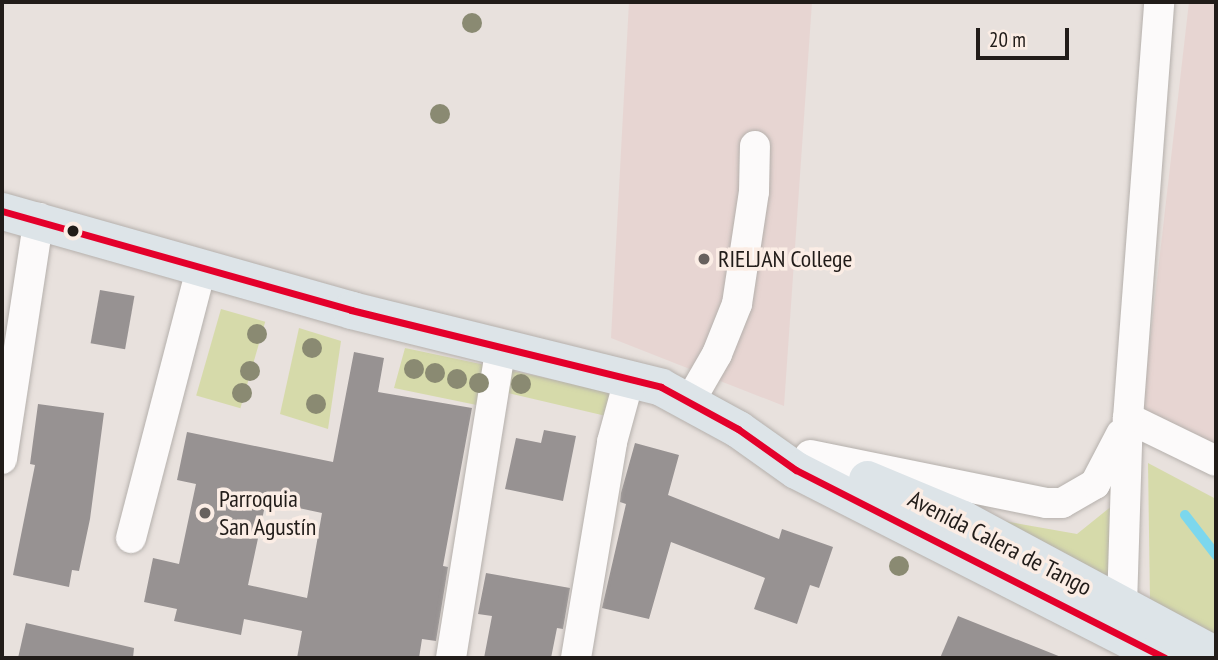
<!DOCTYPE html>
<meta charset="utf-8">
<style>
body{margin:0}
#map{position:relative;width:1218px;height:660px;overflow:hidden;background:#e8e1dd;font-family:"PT Sans Narrow",sans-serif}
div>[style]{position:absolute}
.education>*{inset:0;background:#e7d5d2}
.green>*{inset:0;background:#d6daaa;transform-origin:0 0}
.stream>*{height:10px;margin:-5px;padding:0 5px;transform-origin:5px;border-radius:5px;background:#7cd7ed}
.building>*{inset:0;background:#979292;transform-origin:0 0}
.roads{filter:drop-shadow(0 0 2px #b5b0ac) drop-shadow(0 0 2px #b5b0ac)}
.minor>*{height:30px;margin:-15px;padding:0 15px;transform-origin:15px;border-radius:15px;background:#fcfafa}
.major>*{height:37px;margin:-18.5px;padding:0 18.5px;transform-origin:18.5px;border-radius:18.5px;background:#dde4e8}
.bus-1>*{height:7px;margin:-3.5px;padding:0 3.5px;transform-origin:3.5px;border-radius:3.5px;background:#e4002b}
.trees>*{width:20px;height:20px;margin:-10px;border-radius:50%;background:#8a8a72}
.dots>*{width:19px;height:19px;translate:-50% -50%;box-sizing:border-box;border:4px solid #fbede5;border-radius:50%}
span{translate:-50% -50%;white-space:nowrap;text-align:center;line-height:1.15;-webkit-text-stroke:7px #fbede5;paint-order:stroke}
.poi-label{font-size:24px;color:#211c19}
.left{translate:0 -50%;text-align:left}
.street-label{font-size:24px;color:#211c19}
.frame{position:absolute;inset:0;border:4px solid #211c19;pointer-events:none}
.scale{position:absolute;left:976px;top:28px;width:93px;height:32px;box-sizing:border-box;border:4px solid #211c19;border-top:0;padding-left:9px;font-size:21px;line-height:24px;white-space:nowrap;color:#211c19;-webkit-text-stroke:5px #fbede5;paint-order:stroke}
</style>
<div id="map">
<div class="education">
<i style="clip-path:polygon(629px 2px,812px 2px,784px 406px,611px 338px)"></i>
<i style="clip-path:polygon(1189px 2px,1216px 2px,1216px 444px,1142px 410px)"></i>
</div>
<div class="green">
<i style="left:221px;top:309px;width:46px;height:90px;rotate:16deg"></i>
<i style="clip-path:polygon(299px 328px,341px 341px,328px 429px,280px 414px)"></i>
<i style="clip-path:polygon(405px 348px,612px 392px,606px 416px,504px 392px,501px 410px,394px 388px)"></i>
<i style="clip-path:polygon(1148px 463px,1216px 499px,1216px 637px,1150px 600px)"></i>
<i style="clip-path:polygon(1118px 501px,1116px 584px,970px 515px,1077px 534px)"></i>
</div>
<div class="stream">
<i style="left:1185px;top:515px;width:51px;rotate:52.2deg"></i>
</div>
<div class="building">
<i style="left:100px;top:290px;width:35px;height:54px;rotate:10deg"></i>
<i style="clip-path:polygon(evenodd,354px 352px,384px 358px,378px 392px,472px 408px,443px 566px,448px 567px,436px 641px,422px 639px,419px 658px,297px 658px,302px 631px,244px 619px,241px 635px,174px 621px,177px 609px,144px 602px,153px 558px,179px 564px,196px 484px,177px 480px,187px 432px,333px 462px,354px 352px,266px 501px,322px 513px,307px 598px,248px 585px,266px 501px)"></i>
<i style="clip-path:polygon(38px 404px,104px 413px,90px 519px,79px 571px,72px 570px,69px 587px,13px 575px,35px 465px,30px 464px)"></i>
<i style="clip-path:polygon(544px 430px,576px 436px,563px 501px,505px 489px,516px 438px,541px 443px)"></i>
<i style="clip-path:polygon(635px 443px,679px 455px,668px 495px,779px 539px,782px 529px,833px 547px,819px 588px,810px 585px,797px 624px,754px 609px,765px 578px,671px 542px,649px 619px,602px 608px,626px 504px,620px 502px,621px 493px)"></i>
<i style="clip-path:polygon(486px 573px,570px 588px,563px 629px,557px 628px,551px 658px,484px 658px,492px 616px,478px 614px)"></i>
<i style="clip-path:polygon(958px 616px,1061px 657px,1060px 658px,940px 658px)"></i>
<i style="clip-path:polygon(26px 623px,134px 648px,133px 658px,18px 658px)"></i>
</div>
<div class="roads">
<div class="minor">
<i style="left:690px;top:401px;width:54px;rotate:-60.1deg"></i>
<i style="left:717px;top:354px;width:54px;rotate:-68.2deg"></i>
<i style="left:737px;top:304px;width:113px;rotate:-81.4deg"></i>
<i style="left:754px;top:192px;width:46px;rotate:-88.8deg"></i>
<i style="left:1128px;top:418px;width:98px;rotate:26deg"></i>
<i style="left:810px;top:455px;width:241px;rotate:11.5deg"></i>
<i style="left:1046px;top:503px;width:16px"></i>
<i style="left:1062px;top:503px;width:38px;rotate:-30deg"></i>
<i style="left:1095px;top:484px;width:56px;rotate:-62.5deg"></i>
<i style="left:2px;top:459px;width:244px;rotate:-81.3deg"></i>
<i style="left:131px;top:538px;width:281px;rotate:-75.4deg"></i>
<i style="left:1122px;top:605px;width:187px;rotate:-88.2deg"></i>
<i style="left:1128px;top:418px;width:417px;rotate:-85.7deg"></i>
<i style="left:451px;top:658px;width:317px;rotate:-80.9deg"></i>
<i style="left:576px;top:658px;width:219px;rotate:-80.5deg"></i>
<i style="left:612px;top:442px;width:68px;rotate:-74.7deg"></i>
</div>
<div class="major">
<i style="left:2px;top:211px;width:363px;rotate:15.8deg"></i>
<i style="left:351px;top:310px;width:319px;rotate:13.9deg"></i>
<i style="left:661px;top:387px;width:88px;rotate:28.6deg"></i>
<i style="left:738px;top:429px;width:71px;rotate:35.3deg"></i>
<i style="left:796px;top:470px;width:414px;rotate:27deg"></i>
<i style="left:867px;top:479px;width:104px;rotate:22.6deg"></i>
<i style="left:963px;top:519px;width:287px;rotate:28.3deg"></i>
</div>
</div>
<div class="bus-1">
<i style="left:2px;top:211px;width:363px;rotate:15.8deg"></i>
<i style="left:351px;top:310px;width:319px;rotate:13.9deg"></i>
<i style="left:661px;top:387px;width:88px;rotate:28.6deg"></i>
<i style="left:738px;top:429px;width:71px;rotate:35.3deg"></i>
<i style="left:796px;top:470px;width:414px;rotate:27deg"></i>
</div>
<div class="trees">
<i style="left:472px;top:23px"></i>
<i style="left:440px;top:114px"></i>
<i style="left:257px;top:334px"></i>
<i style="left:312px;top:348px"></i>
<i style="left:414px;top:369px"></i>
<i style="left:250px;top:371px"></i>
<i style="left:435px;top:373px"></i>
<i style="left:457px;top:379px"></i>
<i style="left:479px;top:383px"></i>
<i style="left:521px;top:384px"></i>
<i style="left:242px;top:393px"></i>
<i style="left:316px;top:404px"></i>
<i style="left:899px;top:566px"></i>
</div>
<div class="dots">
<i style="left:73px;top:231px;background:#211c19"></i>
<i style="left:704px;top:259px;background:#67615e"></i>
<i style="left:205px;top:513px;background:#67615e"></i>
</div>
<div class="poi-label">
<span class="left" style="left:718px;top:259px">RIELJAN College</span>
<span class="left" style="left:219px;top:513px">Parroquia<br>San Agustín</span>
</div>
<div class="street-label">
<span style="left:1000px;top:543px;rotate:27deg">Avenida Calera de Tango</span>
</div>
<div class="frame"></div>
<div class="scale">20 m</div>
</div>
